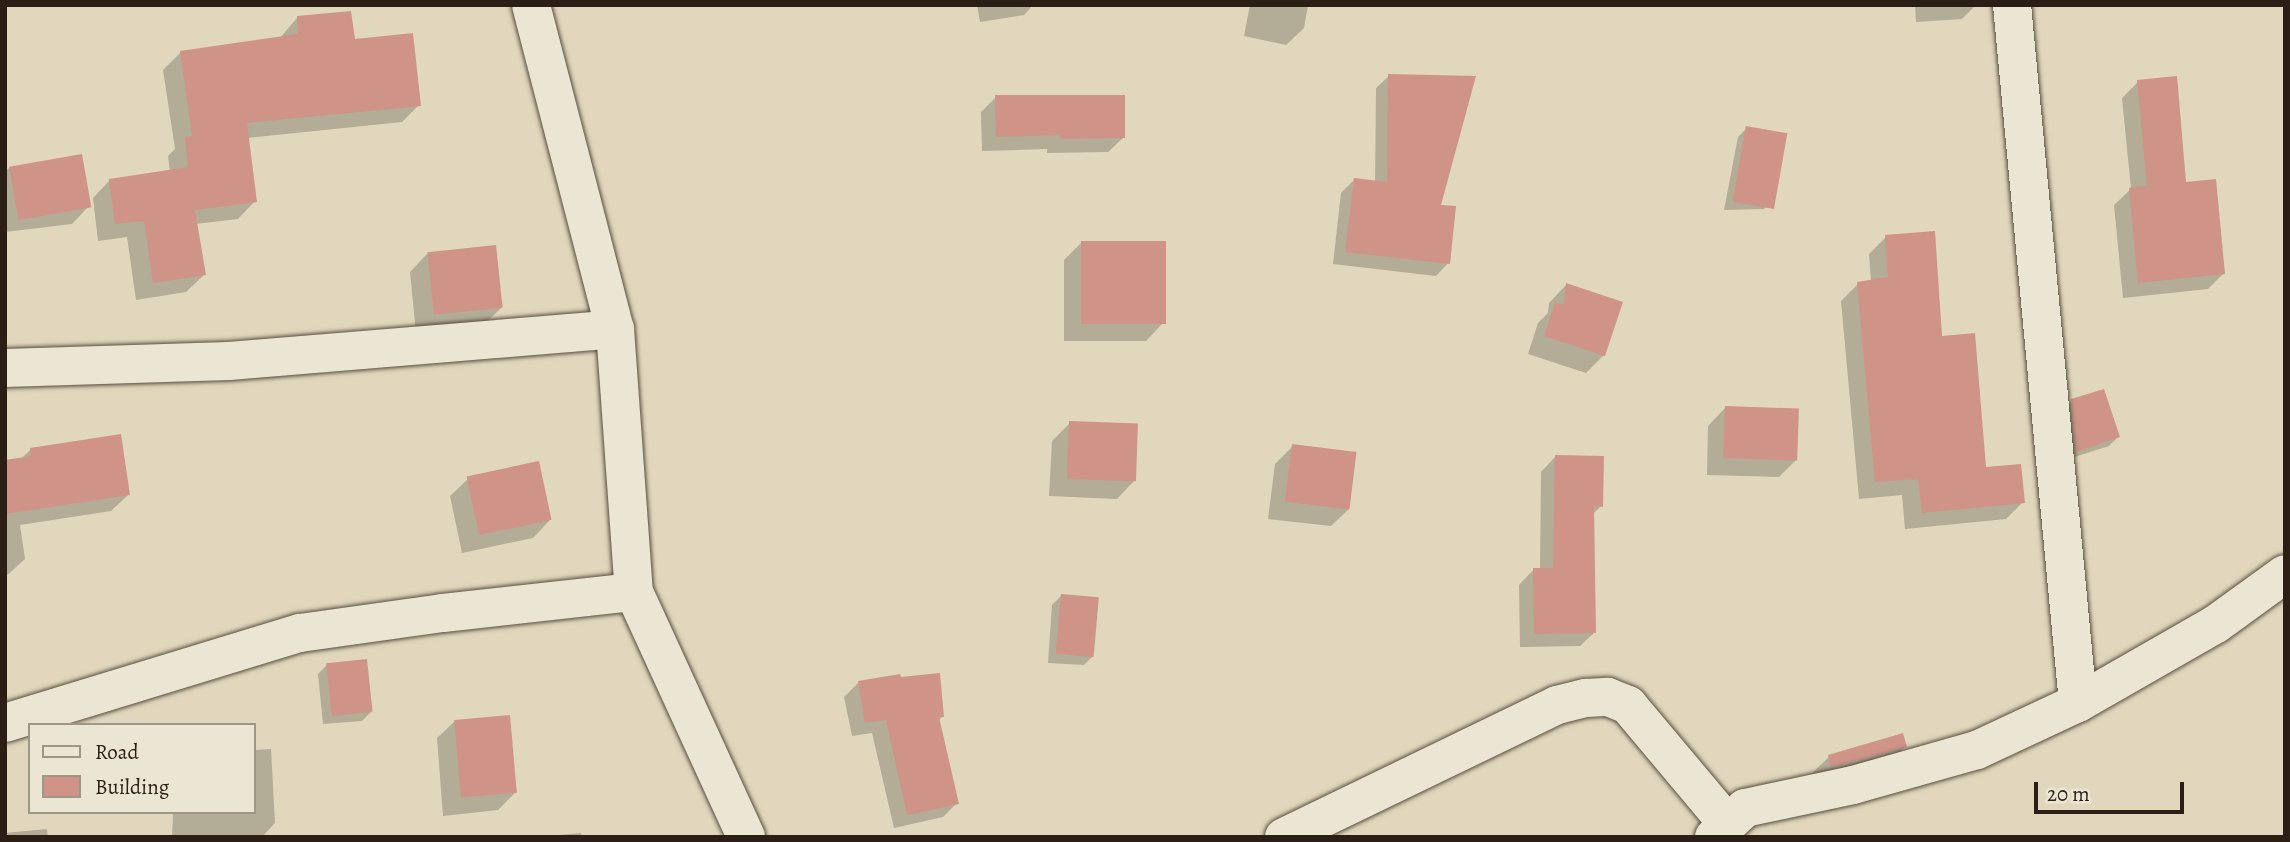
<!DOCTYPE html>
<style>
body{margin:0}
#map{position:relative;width:2290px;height:842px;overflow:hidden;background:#e0d7bc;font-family:Alegreya,serif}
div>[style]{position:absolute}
.shadow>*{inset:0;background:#0003}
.building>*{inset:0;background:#cf9388;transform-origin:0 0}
.roads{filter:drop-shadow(0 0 2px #584d3f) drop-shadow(0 0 2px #584d3f)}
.street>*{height:38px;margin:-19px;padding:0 19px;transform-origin:19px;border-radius:19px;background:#ebe5d3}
span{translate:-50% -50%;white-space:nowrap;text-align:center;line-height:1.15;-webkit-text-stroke:5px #ebe5d3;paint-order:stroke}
.frame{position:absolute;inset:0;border:7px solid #2b1f15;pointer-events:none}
.legend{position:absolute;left:28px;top:723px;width:228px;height:91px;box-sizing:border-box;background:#ebe5d3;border:2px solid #9e9687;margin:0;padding:9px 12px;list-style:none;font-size:21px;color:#2b1f15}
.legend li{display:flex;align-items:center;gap:14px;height:35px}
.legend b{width:35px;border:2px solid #9e9687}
.scale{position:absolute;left:2034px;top:782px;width:150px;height:32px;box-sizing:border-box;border:4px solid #2b1f15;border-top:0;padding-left:9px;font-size:21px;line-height:24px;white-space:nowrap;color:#2b1f15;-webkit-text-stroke:5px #ebe5d3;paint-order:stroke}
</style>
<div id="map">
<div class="shadow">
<i style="clip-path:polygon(977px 5px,1033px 5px,1024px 15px,980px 22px)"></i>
<i style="clip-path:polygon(1250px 5px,1308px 5px,1304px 28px,1286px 45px,1244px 36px)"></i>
<i style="clip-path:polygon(1915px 5px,1976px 5px,1962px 19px,1916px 22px)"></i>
<i style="clip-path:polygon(297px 18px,353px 41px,419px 105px,402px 122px,247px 138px,255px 201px,238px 219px,195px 224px,204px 275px,186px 292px,136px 300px,127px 237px,98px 241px,93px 198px,110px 180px,170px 171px,168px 156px,175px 149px,163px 70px,181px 52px,280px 38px)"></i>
<i style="clip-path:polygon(1389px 76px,1439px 206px,1448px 263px,1436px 276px,1333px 264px,1341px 193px,1354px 180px,1375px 183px,1376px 88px)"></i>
<i style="clip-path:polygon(2138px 82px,2224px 273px,2208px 289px,2123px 298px,2114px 205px,2131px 189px,2122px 98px)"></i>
<i style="clip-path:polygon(996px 97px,1123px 138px,1108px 152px,1047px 153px,1047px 149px,982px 151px,981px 112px)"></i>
<i style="clip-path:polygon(1747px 128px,1773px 199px,1764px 209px,1724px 210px,1738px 137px)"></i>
<i style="clip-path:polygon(9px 168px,89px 206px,72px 224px,5px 232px,5px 172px)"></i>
<i style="clip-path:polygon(1886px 237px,1940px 338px,1984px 469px,2023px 502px,2006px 519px,1905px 529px,1902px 495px,1859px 499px,1841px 301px,1858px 284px,1871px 282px,1869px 254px)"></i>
<i style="clip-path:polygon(1081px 243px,1163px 323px,1146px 341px,1064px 341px,1064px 260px)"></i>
<i style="clip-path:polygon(427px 254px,501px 308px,483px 326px,416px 333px,410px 272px)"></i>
<i style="clip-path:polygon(1566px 285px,1604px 355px,1586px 373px,1528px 354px,1538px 323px,1548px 313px,1549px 303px)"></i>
<i style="clip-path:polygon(2072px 401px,2118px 437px,2109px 446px,2068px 459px,2063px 410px)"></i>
<i style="clip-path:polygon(1725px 408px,1796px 460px,1779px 477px,1707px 475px,1708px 426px)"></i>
<i style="clip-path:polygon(1070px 423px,1134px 481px,1117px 499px,1049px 496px,1052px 441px)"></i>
<i style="clip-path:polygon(1293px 446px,1349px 509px,1331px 526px,1268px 519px,1275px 464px)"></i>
<i style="clip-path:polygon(31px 449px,128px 495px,111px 511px,20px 525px,25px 559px,5px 577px,5px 462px,20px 460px)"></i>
<i style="clip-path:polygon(1555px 457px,1601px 506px,1592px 515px,1595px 632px,1580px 646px,1520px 647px,1519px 585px,1533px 570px,1540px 570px,1541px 472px)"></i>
<i style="clip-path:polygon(468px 479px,550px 520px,533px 538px,462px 553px,450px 496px)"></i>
<i style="clip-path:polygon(1061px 596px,1093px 656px,1084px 665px,1048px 663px,1052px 605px)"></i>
<i style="clip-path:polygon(327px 665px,371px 712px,362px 721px,323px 724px,318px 674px)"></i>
<i style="clip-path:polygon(858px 683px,943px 716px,938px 721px,957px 803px,943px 817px,894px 828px,872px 733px,852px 736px,844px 697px)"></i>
<i style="clip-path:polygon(455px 721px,515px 793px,498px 810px,443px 816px,437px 738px)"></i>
<i style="clip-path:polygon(1905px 747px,1887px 764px,1811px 774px,1829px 757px)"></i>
<i style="clip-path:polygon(271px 749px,275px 823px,262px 837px,172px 837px,173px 812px,254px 812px,254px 750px)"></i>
<i style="clip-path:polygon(47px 829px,48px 837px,5px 837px,5px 833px)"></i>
<i style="clip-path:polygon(581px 833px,582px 837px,537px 837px)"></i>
</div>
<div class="building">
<i style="clip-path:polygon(351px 11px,355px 39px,413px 33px,421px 106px,247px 123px,257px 202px,195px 210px,206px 275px,153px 283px,144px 221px,115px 224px,109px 179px,188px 167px,185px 137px,192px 136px,180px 51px,298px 34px,297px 16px)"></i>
<i style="clip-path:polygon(1388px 74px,1476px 76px,1441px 205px,1456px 206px,1450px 264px,1345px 252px,1354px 178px,1387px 182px)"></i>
<i style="clip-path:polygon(2177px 76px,2186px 182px,2216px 179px,2225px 274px,2138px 283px,2129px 188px,2147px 186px,2137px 80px)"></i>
<i style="clip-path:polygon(995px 95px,1125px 95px,1125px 138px,1061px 139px,1061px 135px,996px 137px)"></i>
<i style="left:1746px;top:126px;width:42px;height:77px;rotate:10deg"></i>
<i style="left:82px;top:154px;width:54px;height:74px;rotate:80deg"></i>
<i style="clip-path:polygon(1935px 231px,1942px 336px,1975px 333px,1986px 467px,2021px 464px,2025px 503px,1922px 513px,1918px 479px,1875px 482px,1857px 282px,1888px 277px,1885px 235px)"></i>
<i style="left:1081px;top:241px;width:85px;height:83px"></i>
<i style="left:496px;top:245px;width:63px;height:69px;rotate:84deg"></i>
<i style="clip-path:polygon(1566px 283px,1623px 302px,1605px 356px,1544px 336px,1555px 303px,1564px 304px)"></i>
<i style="clip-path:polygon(2104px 389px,2120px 437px,2076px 452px,2071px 399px)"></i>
<i style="left:1725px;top:406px;width:74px;height:52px;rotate:2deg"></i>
<i style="left:1069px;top:421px;width:69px;height:58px;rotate:2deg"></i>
<i style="clip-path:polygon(121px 434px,130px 495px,5px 514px,5px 460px,31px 456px,30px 448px)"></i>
<i style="left:1292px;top:444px;width:65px;height:58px;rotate:7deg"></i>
<i style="clip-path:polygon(1555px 455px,1604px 456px,1603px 507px,1594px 506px,1596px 633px,1534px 634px,1533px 568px,1553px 568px)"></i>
<i style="left:539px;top:461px;width:60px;height:74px;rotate:78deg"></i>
<i style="left:1061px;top:594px;width:38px;height:60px;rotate:5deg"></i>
<i style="left:367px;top:659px;width:53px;height:41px;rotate:84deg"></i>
<i style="clip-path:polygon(940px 673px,944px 717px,939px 717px,959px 804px,907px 815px,886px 720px,865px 723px,858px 681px,900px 674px,901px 677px)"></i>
<i style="left:510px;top:715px;width:78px;height:56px;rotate:85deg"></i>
<i style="clip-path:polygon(1903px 733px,1907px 747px,1831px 767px,1828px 755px)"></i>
</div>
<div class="roads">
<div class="street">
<i style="left:531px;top:5px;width:335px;rotate:75.5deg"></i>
<i style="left:615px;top:329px;width:264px;rotate:85.9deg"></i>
<i style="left:634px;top:592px;width:269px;rotate:65.4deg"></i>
<i style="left:2012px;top:5px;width:701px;rotate:84.6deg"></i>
<i style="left:5px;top:368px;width:224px;rotate:-1.8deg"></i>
<i style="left:229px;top:361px;width:387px;rotate:-4.7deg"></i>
<i style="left:5px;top:723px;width:308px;rotate:-17deg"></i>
<i style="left:300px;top:633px;width:144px;rotate:-8deg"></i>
<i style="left:443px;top:613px;width:192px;rotate:-6.3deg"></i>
<i style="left:1284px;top:837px;width:303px;rotate:-25.8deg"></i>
<i style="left:1557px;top:705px;width:30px;rotate:-14deg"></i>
<i style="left:1586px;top:698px;width:22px;rotate:-3deg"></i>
<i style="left:1608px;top:697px;width:22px;rotate:22deg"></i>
<i style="left:1628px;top:705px;width:155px;rotate:50deg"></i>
<i style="left:1714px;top:837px;width:42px;rotate:-43.1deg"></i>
<i style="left:1745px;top:808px;width:110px;rotate:-12deg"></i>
<i style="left:1853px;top:785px;width:129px;rotate:-15.8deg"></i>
<i style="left:1977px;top:750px;width:111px;rotate:-25deg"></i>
<i style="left:2078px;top:703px;width:159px;rotate:-29.8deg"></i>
<i style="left:2216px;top:624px;width:85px;rotate:-35.9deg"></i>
</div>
</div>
<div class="frame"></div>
<ul class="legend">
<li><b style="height:9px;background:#ebe5d3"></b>Road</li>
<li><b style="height:19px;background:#cf9388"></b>Building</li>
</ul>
<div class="scale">20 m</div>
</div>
